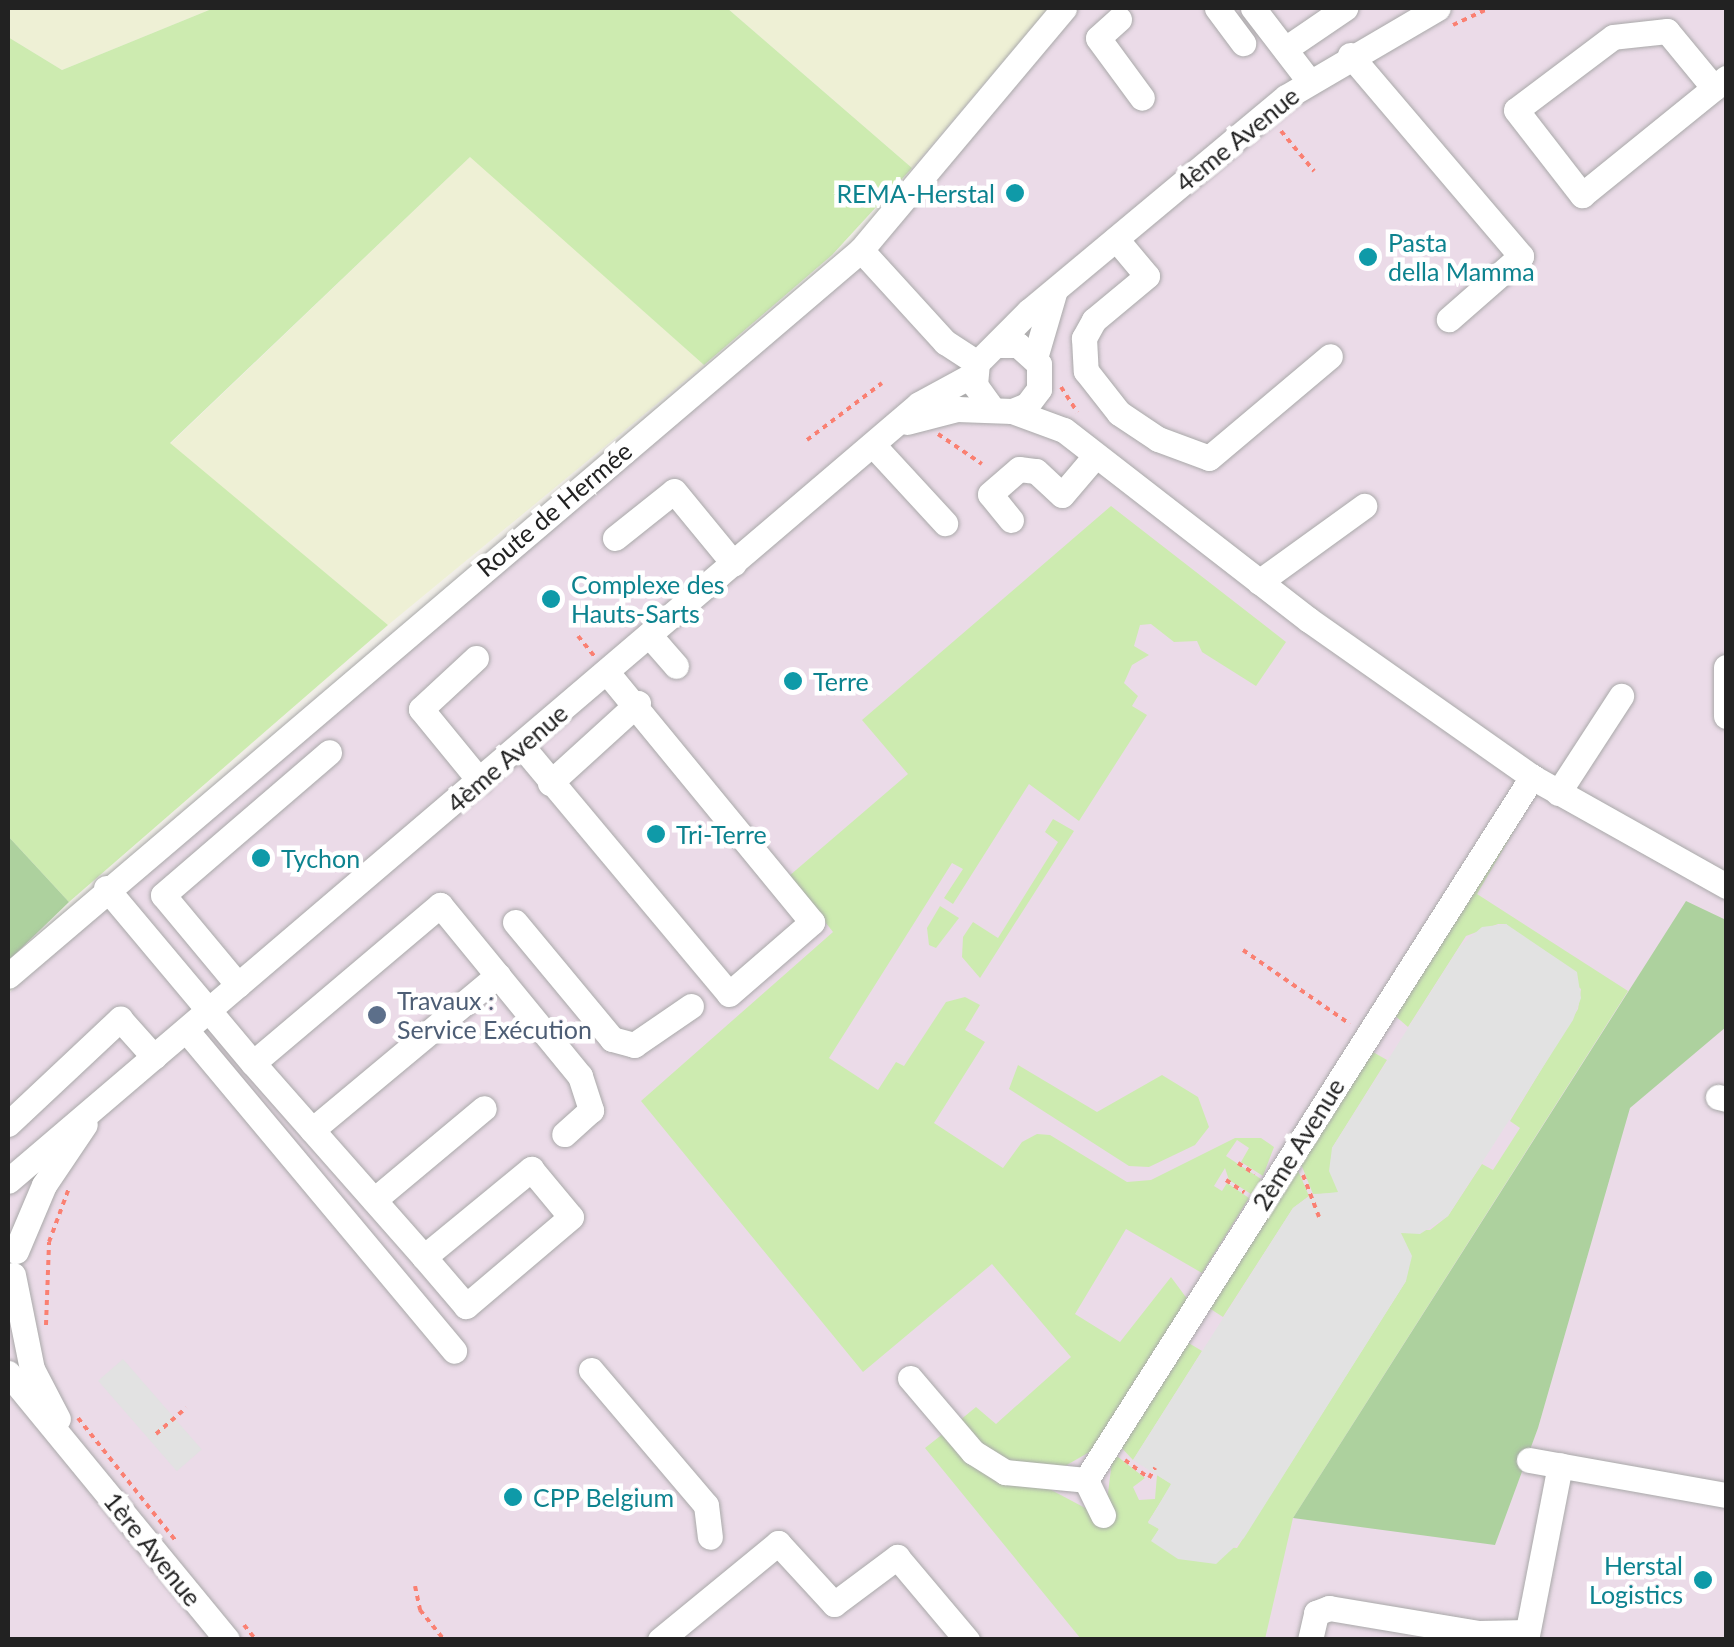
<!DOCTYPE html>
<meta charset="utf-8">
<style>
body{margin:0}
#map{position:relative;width:1734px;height:1647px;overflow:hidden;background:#f2efe9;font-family:Lato,sans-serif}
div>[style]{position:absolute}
.industrial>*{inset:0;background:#ebdbe8}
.farmland>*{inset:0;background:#eef0d5}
.grass>*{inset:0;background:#cdebb0}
.forest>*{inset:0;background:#add19e}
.parking>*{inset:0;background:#e2e2e2;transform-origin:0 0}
.path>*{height:4px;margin-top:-2px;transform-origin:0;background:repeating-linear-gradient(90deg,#fa8072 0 5px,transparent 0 10px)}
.roads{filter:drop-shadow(0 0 2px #a9a9a9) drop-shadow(0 0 2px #a9a9a9)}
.minor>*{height:25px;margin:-12.5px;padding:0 12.5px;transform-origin:12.5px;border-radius:12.5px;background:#fff}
.dots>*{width:28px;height:28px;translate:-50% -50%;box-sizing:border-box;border:5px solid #fff;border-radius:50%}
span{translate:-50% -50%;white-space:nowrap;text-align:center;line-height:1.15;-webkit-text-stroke:9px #fff;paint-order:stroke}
.street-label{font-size:25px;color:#222}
.culture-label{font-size:25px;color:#0d838f}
.right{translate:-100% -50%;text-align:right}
.left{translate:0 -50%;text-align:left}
.service-label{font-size:25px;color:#4e5e75}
.frame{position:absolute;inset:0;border:10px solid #222;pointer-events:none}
</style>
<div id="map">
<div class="industrial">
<i style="clip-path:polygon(1067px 8px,1726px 8px,1726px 1639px,8px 1640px,8px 994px,839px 274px)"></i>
</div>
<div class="farmland">
<i style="clip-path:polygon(8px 8px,214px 8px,62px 70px,8px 37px)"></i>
<i style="clip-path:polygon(727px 8px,1048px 8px,912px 168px)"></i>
<i style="clip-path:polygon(471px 156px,704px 365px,388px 625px,170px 444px)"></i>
</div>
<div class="grass">
<i style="clip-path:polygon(214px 8px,727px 8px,912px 168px,832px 255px,704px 365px,470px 157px,170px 443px,388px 625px,69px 902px,8px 836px,8px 37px,62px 70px)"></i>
<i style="clip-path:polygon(1111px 506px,1286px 642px,1256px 686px,1202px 652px,1197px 641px,1174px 642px,1151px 624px,1140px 625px,1134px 646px,1149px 655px,1132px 665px,1124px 683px,1138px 696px,1132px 706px,1147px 715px,1079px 821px,1029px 784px,953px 904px,944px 898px,963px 869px,952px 863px,829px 1058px,878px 1090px,896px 1062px,904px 1066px,946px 1002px,965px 997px,980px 1005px,965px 1030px,985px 1042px,934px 1123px,1003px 1168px,1022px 1142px,1037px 1134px,1050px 1135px,1127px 1182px,1151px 1180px,1235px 1138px,1261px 1138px,1274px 1147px,1263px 1176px,1241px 1162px,1249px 1148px,1237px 1140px,1226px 1156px,1261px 1179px,1251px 1194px,1229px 1180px,1225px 1168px,1214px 1186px,1222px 1191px,1227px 1183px,1249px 1198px,1202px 1273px,1126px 1229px,1075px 1314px,1120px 1342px,1171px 1277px,1188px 1300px,1093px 1450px,1065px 1466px,1026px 1467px,985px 1451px,959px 1421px,976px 1407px,996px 1424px,1071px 1357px,992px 1264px,863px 1372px,641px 1101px,833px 932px,789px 876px,908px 774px,862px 720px)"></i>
<i style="clip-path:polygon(1526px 810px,1477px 894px,1628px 991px,1293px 1518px,1265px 1639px,1081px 1639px,925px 1448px,944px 1433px,1089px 1510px,1107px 1501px,1113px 1453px,1145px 1478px,1133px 1487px,1139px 1500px,1155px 1499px,1157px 1475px,1172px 1484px,1148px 1522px,1159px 1529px,1152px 1541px,1237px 1548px,1406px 1281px,1377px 1230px,1430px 1230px,1448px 1216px,1482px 1164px,1493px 1170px,1520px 1128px,1510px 1121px,1578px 1009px,1581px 989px,1506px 924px,1498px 924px,1466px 936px,1408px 1027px,1393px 1014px)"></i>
<i style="clip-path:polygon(1053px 819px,1074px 831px,980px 978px,962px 957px,963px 937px,973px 922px,998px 938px,1058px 842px,1045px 832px)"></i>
<i style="clip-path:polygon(940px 906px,959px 918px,936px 948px,929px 945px,927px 928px)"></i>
<i style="clip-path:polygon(1373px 1052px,1387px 1060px,1332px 1148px,1339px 1193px,1313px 1194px,1301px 1164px)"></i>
<i style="clip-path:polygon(1018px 1065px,1097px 1112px,1162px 1075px,1198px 1097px,1209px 1127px,1195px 1145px,1149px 1167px,1129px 1166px,1009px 1089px)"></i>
<i style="clip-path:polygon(1297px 1168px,1309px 1196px,1293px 1208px,1223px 1317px,1209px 1308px)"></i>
<i style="clip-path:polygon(1187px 1342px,1202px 1351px,1133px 1460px,1118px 1444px)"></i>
</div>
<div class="forest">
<i style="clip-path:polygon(8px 836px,69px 902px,8px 961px)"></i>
<i style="clip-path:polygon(1686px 901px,1726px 920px,1726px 1027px,1630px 1108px,1538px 1428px,1495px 1545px,1293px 1518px)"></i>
</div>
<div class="parking">
<i style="clip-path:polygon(1506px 924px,1577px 972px,1581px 998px,1573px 1020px,1448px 1216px,1420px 1234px,1401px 1233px,1412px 1256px,1406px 1281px,1244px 1538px,1216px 1564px,1178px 1559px,1151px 1541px,1159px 1529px,1148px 1523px,1171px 1484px,1133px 1460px,1293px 1208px,1311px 1195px,1338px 1192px,1329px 1171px,1332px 1148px,1460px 946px,1482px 927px)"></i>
<i style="left:123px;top:1359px;width:120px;height:33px;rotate:49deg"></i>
</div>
<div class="path">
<i style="left:1453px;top:25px;width:40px;rotate:-25deg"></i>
<i style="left:1281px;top:131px;width:52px;rotate:50.5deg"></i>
<i style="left:1061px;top:387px;width:30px;rotate:57deg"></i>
<i style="left:938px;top:434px;width:53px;rotate:34.3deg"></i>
<i style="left:807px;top:440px;width:94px;rotate:-37.2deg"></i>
<i style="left:578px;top:636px;width:26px;rotate:51deg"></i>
<i style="left:1243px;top:950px;width:130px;rotate:34.7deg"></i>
<i style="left:1238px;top:1163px;width:20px;rotate:33deg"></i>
<i style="left:1303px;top:1175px;width:45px;rotate:69.1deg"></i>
<i style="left:1226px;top:1180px;width:22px;rotate:34deg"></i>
<i style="left:46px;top:1325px;width:83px;rotate:-87.9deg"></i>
<i style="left:49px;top:1242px;width:58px;rotate:-69.7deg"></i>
<i style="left:78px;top:1418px;width:156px;rotate:51.5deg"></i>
<i style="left:156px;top:1434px;width:40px;rotate:-41deg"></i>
<i style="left:1125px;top:1460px;width:30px;rotate:37deg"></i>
<i style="left:1149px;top:1478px;width:12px;rotate:-59deg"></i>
<i style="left:415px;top:1586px;width:25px;rotate:78deg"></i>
<i style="left:420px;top:1610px;width:38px;rotate:51deg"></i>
<i style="left:244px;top:1625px;width:19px;rotate:51deg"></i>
</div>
<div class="roads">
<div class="minor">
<i style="left:1217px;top:8px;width:44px;rotate:53.4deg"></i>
<i style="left:1253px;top:8px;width:92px;rotate:52.5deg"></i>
<i style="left:1119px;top:19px;width:28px;rotate:138deg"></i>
<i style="left:1098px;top:38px;width:74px;rotate:53.7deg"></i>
<i style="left:1285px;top:49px;width:73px;rotate:-34.3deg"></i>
<i style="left:1350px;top:55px;width:264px;rotate:49.6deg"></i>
<i style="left:1521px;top:256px;width:96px;rotate:138.8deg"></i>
<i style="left:1714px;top:88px;width:74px;rotate:-129.5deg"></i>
<i style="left:1667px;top:31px;width:54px;rotate:173.7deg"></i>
<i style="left:1613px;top:37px;width:121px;rotate:143deg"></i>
<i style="left:1516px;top:110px;width:108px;rotate:52.2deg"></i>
<i style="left:1582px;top:195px;width:170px;rotate:-39deg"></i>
<i style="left:1714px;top:88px;width:16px;rotate:-40deg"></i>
<i style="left:1116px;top:239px;width:48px;rotate:50deg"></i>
<i style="left:1147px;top:276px;width:69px;rotate:140.3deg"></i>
<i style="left:1094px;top:320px;width:21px;rotate:119deg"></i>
<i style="left:1084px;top:338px;width:33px;rotate:87deg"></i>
<i style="left:1086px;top:371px;width:53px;rotate:51.8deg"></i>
<i style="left:1119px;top:413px;width:47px;rotate:33.7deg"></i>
<i style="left:1158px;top:439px;width:54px;rotate:20.4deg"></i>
<i style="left:1209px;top:458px;width:158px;rotate:-40.1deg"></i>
<i style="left:861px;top:250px;width:125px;rotate:47.6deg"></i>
<i style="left:945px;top:342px;width:38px;rotate:33deg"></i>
<i style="left:1035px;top:358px;width:68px;rotate:-73.7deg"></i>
<i style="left:991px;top:407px;width:27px;rotate:-126deg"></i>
<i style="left:975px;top:385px;width:22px;rotate:-85deg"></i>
<i style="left:977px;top:363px;width:74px;rotate:-45deg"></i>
<i style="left:1029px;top:311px;width:334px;rotate:-39.8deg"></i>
<i style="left:1286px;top:97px;width:176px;rotate:-30.4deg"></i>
<i style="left:1012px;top:411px;width:55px;rotate:20.1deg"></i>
<i style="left:1064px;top:430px;width:310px;rotate:37.8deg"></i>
<i style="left:1309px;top:620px;width:273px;rotate:35.1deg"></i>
<i style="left:1532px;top:777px;width:223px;rotate:29.3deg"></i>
<i style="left:907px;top:422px;width:52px;rotate:-14.6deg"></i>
<i style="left:957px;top:409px;width:55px;rotate:2.1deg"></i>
<i style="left:1012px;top:411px;width:16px;rotate:-22deg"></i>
<i style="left:1027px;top:405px;width:20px;rotate:-53deg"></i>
<i style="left:1039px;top:389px;width:25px;rotate:-90deg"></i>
<i style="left:1039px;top:364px;width:28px;rotate:-138deg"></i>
<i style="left:1018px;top:345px;width:21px;rotate:180deg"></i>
<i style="left:874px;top:446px;width:105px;rotate:47.3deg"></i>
<i style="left:1011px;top:520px;width:33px;rotate:-129deg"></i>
<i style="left:990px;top:494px;width:38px;rotate:-41deg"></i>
<i style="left:1019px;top:469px;width:17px;rotate:7deg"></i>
<i style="left:1036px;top:471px;width:35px;rotate:43deg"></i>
<i style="left:1062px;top:495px;width:52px;rotate:-49.6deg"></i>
<i style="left:615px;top:538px;width:75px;rotate:-38.5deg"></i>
<i style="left:674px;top:491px;width:94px;rotate:50.6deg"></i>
<i style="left:1259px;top:582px;width:130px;rotate:-35.9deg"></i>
<i style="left:649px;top:635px;width:41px;rotate:48.9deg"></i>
<i style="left:476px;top:658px;width:75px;rotate:137.2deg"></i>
<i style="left:421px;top:709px;width:93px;rotate:50.7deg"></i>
<i style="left:1726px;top:667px;width:49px;rotate:90deg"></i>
<i style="left:521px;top:745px;width:324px;rotate:50.1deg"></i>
<i style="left:729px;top:994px;width:110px;rotate:-40.9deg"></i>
<i style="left:812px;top:922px;width:323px;rotate:-129.4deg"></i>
<i style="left:550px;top:783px;width:119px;rotate:-42.3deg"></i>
<i style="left:1558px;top:793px;width:116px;rotate:-57deg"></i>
<i style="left:106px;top:888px;width:229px;rotate:50deg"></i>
<i style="left:253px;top:1063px;width:245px;rotate:-40.2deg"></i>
<i style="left:440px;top:905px;width:221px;rotate:50.7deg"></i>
<i style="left:580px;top:1076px;width:36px;rotate:72deg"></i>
<i style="left:591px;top:1110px;width:36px;rotate:138deg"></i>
<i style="left:515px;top:922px;width:152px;rotate:50.3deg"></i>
<i style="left:612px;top:1039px;width:23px;rotate:15deg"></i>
<i style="left:634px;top:1045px;width:69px;rotate:-34.4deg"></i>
<i style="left:8px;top:976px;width:1120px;rotate:-40.4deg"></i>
<i style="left:861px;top:250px;width:316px;rotate:-50deg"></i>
<i style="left:238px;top:985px;width:117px;rotate:-129.8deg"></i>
<i style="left:163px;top:895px;width:219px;rotate:-40.7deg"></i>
<i style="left:186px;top:1030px;width:418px;rotate:50.1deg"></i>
<i style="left:253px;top:1063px;width:259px;rotate:48.6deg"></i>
<i style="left:424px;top:1257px;width:139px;rotate:-39.4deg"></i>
<i style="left:531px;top:1169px;width:62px;rotate:50.2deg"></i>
<i style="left:571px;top:1217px;width:138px;rotate:139.7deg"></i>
<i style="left:466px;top:1306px;width:65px;rotate:-130.6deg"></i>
<i style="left:1718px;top:1097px;width:8px;rotate:14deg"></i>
<i style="left:8px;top:1124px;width:154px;rotate:-43.2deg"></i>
<i style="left:120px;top:1019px;width:51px;rotate:48.2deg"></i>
<i style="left:312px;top:1130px;width:242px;rotate:-39.8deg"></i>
<i style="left:8px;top:1181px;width:1197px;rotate:-40.46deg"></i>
<i style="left:919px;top:404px;width:63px;rotate:-28.6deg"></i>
<i style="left:374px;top:1200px;width:143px;rotate:-39.9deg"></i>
<i style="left:16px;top:1251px;width:72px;rotate:-67deg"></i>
<i style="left:44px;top:1185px;width:73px;rotate:-56.1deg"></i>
<i style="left:13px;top:1275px;width:96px;rotate:78.6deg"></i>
<i style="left:32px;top:1369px;width:56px;rotate:62.5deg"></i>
<i style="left:591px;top:1370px;width:177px;rotate:49.6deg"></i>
<i style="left:706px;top:1505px;width:32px;rotate:83deg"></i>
<i style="left:8px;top:1373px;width:345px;rotate:50.6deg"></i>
<i style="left:910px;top:1378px;width:97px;rotate:49.6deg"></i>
<i style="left:973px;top:1452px;width:38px;rotate:32deg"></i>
<i style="left:1005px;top:1472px;width:81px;rotate:5.6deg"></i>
<i style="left:1529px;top:1460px;width:200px;rotate:10.1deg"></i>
<i style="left:1103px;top:1515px;width:39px;rotate:-116deg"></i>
<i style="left:1086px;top:1480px;width:833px;rotate:-57.61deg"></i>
<i style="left:660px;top:1640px;width:153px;rotate:-39.4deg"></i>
<i style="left:778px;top:1543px;width:83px;rotate:47.4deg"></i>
<i style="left:834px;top:1604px;width:79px;rotate:-36.7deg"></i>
<i style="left:897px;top:1557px;width:109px;rotate:49.9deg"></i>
<i style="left:1310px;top:1640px;width:28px;rotate:-77deg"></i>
<i style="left:1316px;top:1613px;width:14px;rotate:-21deg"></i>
<i style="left:1329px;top:1608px;width:152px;rotate:9.5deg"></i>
<i style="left:1479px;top:1633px;width:48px;rotate:-1.2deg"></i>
<i style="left:1526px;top:1640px;width:178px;rotate:-79deg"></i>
</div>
</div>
<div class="dots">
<i style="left:1015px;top:193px;background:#0f9aa8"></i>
<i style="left:1368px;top:257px;background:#0f9aa8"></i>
<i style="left:551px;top:599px;background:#0f9aa8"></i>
<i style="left:793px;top:681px;background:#0f9aa8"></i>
<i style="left:656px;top:834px;background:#0f9aa8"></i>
<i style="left:261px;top:858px;background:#0f9aa8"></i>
<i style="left:377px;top:1015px;background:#5c6f8a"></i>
<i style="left:513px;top:1497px;background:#0f9aa8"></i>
<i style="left:1703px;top:1580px;background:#0f9aa8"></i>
</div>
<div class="street-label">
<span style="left:1237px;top:139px;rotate:-39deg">4ème Avenue</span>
<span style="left:554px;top:509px;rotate:-40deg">Route de Hermée</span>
<span style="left:507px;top:758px;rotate:-41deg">4ème Avenue</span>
<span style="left:1298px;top:1144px;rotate:-58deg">2ème Avenue</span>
<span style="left:153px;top:1549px;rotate:51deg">1ère Avenue</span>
</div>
<div class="culture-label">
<span class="right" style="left:995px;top:193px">REMA-Herstal</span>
<span class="left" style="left:1388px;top:257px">Pasta<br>della Mamma</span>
<span class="left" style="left:571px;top:599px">Complexe des<br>Hauts-Sarts</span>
<span class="left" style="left:813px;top:681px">Terre</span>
<span class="left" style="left:676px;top:834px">Tri-Terre</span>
<span class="left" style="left:281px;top:858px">Tychon</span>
<span class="left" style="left:533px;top:1497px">CPP Belgium</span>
<span class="right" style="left:1683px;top:1580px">Herstal<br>Logistics</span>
</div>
<div class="service-label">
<span class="left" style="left:397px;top:1015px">Travaux :<br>Service Exécution</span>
</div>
<div class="frame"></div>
</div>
